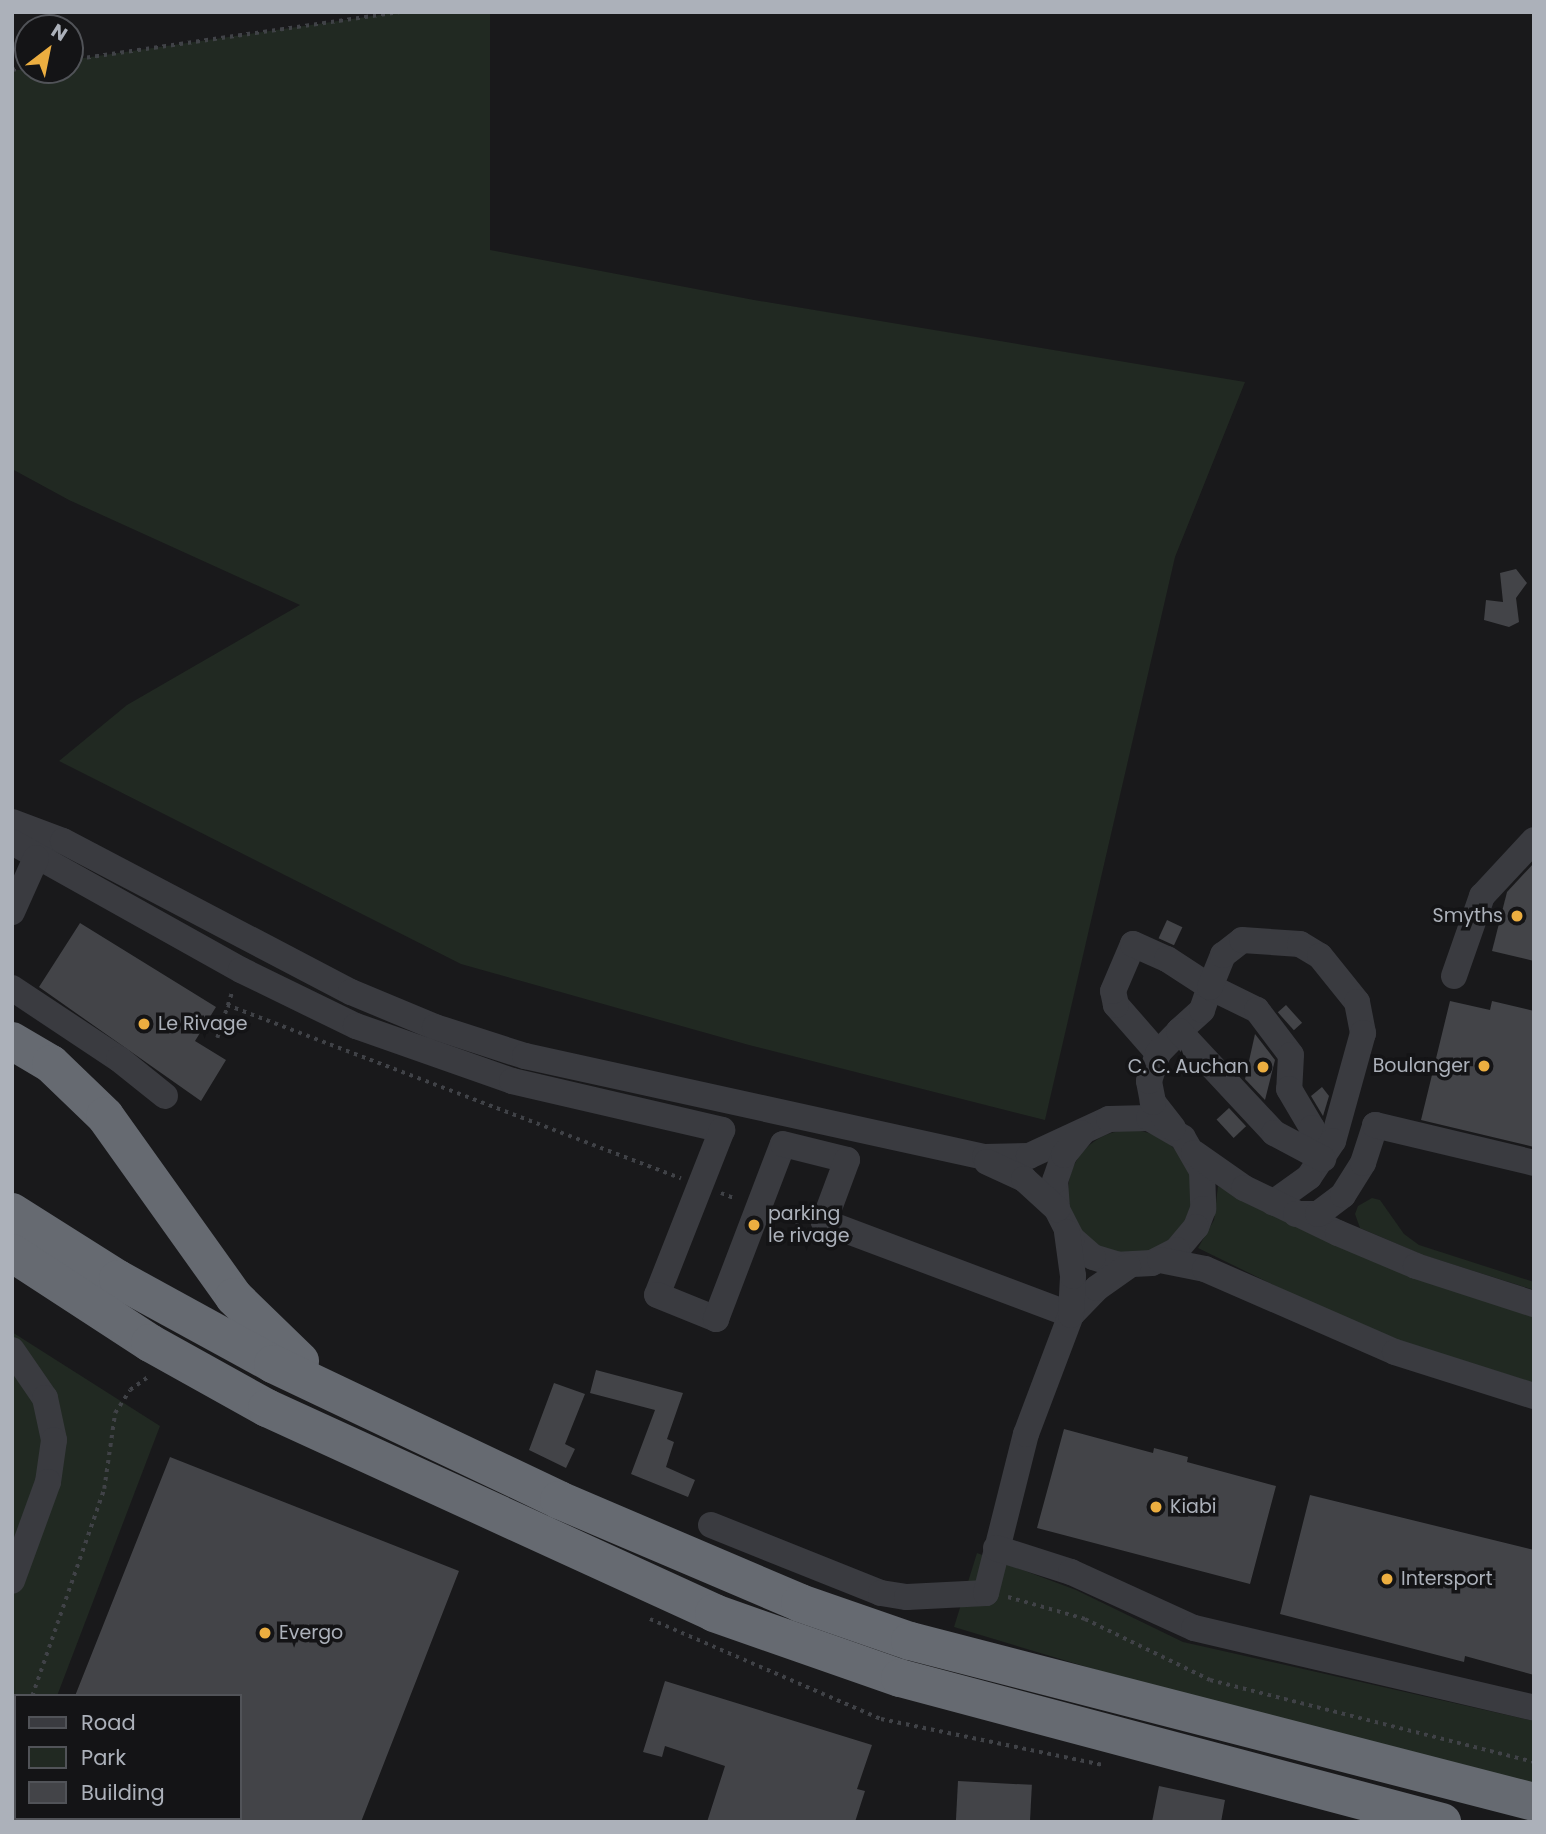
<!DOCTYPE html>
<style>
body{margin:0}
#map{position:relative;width:1546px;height:1834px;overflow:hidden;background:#19191b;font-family:Poppins,sans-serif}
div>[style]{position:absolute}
.green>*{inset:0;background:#212922}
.round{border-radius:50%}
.building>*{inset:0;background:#434448;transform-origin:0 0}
.path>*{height:3.5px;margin-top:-1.75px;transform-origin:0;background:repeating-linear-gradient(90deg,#404247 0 3.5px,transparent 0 8.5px)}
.minor>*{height:26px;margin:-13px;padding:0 13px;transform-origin:13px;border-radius:13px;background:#3a3b40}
.highway>*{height:38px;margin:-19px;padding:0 19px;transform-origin:19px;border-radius:19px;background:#666a71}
.dots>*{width:19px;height:19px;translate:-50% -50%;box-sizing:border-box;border:4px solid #141416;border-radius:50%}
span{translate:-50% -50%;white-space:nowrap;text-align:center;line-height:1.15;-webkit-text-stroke:7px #141416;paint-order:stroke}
.poi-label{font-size:19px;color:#acb1ba}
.right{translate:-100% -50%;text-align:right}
.left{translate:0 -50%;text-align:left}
.frame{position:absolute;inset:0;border:14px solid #acb1ba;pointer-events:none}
.legend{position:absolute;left:14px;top:1694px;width:228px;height:126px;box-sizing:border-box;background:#141416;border:2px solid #515358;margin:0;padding:9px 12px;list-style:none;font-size:21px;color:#acb1ba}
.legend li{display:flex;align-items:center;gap:14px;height:35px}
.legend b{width:35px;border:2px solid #515358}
.north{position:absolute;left:14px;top:14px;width:70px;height:70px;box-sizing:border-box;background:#141416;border:2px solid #515358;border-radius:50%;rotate:32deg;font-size:19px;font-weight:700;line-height:28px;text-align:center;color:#acb1ba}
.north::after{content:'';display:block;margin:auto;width:24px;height:32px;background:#ecae40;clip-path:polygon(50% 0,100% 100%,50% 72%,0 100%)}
</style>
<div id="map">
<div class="green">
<i style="clip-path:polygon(400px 12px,490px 12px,490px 250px,754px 300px,1245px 382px,1175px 557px,1045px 1120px,749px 1045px,461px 964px,59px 761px,127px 705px,300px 605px,69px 500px,12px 469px,12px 70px,70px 70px,70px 60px)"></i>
<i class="round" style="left:1068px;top:1130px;width:124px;height:124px"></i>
<i style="clip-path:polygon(1218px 1186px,1278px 1216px,1534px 1315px,1534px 1383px,1407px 1343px,1327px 1311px,1198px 1248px,1214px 1220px)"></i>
<i style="clip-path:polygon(1372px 1198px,1380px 1200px,1404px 1234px,1419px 1245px,1534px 1282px,1534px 1290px,1423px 1255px,1360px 1228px,1355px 1214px,1358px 1206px)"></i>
<i style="clip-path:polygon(12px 1332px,160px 1426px,57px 1696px,16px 1696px,12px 1815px)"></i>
<i style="clip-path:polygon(977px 1553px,1076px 1590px,1183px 1642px,1534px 1721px,1534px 1785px,1177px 1694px,954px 1627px)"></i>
</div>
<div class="building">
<i style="clip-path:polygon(1516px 569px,1527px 583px,1516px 598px,1519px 622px,1509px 627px,1484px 620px,1486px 600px,1503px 602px,1500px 573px)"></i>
<i style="clip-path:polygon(1534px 863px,1534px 961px,1492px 951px,1507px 892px)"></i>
<i style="left:1167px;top:920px;width:17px;height:20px;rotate:25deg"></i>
<i style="clip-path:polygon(80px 923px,216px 1007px,195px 1041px,226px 1060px,201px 1101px,39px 987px)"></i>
<i style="clip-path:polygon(1450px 1001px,1490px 1010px,1492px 1001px,1534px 1011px,1534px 1147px,1421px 1120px)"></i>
<i style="left:1286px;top:1005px;width:24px;height:11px;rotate:48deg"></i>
<i style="clip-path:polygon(1255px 1034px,1275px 1060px,1265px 1100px,1245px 1079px)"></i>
<i style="clip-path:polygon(1322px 1087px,1329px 1096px,1323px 1116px,1311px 1096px)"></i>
<i style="left:1229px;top:1108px;width:25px;height:17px;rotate:47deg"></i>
<i style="clip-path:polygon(596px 1370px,683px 1393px,667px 1439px,674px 1442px,666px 1467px,695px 1480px,688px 1497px,631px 1474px,655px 1410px,590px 1393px)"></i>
<i style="clip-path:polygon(554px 1383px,585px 1394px,565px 1444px,575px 1449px,566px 1468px,529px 1450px)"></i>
<i style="clip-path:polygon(1064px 1429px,1153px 1453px,1154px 1448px,1188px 1457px,1187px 1462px,1276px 1486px,1250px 1584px,1037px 1528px)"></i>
<i style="clip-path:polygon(170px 1457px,459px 1571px,361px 1822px,240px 1822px,240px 1696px,75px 1696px)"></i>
<i style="clip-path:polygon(1310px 1495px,1534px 1550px,1534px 1675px,1465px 1656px,1464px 1662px,1280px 1614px)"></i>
<i style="clip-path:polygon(665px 1681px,872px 1745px,857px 1789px,865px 1791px,855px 1822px,707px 1822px,725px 1766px,665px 1746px,662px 1757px,643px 1752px)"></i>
<i style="left:958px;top:1781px;width:74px;height:41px;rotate:3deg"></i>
<i style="clip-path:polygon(1159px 1786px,1225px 1800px,1221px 1822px,1152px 1822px)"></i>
</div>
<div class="path">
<i style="left:70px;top:60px;width:333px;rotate:-8.3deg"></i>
<i style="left:12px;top:70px;width:16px;rotate:-11deg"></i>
<i style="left:227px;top:1005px;width:486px;rotate:20.9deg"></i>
<i style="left:217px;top:1038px;width:48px;rotate:-71.9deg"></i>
<i style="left:721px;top:1193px;width:16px;rotate:22deg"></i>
<i style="left:780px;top:1216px;width:23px;rotate:20deg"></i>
<i style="left:1008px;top:1597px;width:80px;rotate:15.9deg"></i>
<i style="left:1085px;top:1619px;width:139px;rotate:26deg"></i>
<i style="left:1210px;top:1680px;width:334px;rotate:14.2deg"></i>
<i style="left:650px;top:1619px;width:252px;rotate:23.4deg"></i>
<i style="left:881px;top:1719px;width:228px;rotate:11.7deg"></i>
<i style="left:32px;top:1696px;width:219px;rotate:-70.8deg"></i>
<i style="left:104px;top:1489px;width:77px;rotate:-81.8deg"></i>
<i style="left:115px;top:1413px;width:27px;rotate:-57deg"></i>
<i style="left:130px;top:1390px;width:24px;rotate:-36deg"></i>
<i style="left:12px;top:1764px;width:13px;rotate:-72deg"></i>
</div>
<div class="minor">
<i style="left:12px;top:822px;width:54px;rotate:20.4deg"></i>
<i style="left:63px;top:841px;width:325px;rotate:27.7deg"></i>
<i style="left:351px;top:992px;width:91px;rotate:22.6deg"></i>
<i style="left:435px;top:1027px;width:95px;rotate:17.9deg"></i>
<i style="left:525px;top:1056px;width:471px;rotate:12.4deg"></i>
<i style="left:985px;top:1157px;width:44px;rotate:-1.3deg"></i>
<i style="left:1029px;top:1156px;width:88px;rotate:-24.8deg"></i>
<i style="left:1109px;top:1119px;width:40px;rotate:-1.4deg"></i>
<i style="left:1149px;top:1118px;width:39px;rotate:30deg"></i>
<i style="left:1183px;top:1138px;width:38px;rotate:60deg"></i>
<i style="left:1202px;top:1171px;width:38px;rotate:88deg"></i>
<i style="left:1203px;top:1209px;width:19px;rotate:111deg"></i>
<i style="left:1196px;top:1227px;width:30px;rotate:130deg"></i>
<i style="left:1177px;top:1250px;width:28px;rotate:153deg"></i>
<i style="left:1152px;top:1263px;width:33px;rotate:177deg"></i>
<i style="left:1119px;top:1265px;width:27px;rotate:-163deg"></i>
<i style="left:1093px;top:1257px;width:28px;rotate:-139deg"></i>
<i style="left:1072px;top:1239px;width:34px;rotate:-117deg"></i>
<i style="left:1057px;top:1209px;width:28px;rotate:-94deg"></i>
<i style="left:1055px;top:1181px;width:28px;rotate:-71deg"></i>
<i style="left:1064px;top:1155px;width:28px;rotate:-51deg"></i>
<i style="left:12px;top:842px;width:262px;rotate:29.2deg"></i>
<i style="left:241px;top:970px;width:128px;rotate:26deg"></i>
<i style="left:356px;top:1026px;width:165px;rotate:19.4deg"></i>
<i style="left:512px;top:1081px;width:216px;rotate:13.1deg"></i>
<i style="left:722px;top:1130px;width:177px;rotate:111.5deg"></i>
<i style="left:657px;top:1295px;width:64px;rotate:22.1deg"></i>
<i style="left:716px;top:1319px;width:187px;rotate:-69.1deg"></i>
<i style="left:783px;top:1144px;width:66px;rotate:14deg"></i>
<i style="left:847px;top:1160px;width:66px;rotate:110.4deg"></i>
<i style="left:824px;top:1222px;width:264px;rotate:20.6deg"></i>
<i style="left:12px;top:912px;width:59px;rotate:-66deg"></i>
<i style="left:1454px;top:976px;width:85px;rotate:-70.7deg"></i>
<i style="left:1482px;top:896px;width:76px;rotate:-47.1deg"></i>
<i style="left:12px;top:988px;width:128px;rotate:33.6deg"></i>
<i style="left:119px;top:1059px;width:59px;rotate:38.8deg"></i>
<i style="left:1179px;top:1031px;width:31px;rotate:-42deg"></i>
<i style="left:1202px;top:1010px;width:24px;rotate:-71deg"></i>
<i style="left:1210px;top:987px;width:52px;rotate:26.1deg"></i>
<i style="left:1257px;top:1010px;width:56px;rotate:52.9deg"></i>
<i style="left:1291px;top:1055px;width:34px;rotate:93deg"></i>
<i style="left:1289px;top:1089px;width:45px;rotate:59.5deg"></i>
<i style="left:1312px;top:1128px;width:33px;rotate:70deg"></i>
<i style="left:1158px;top:1053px;width:64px;rotate:-131.2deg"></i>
<i style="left:1116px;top:1005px;width:14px;rotate:-102deg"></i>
<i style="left:1113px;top:991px;width:51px;rotate:-66.9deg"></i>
<i style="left:1133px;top:944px;width:37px;rotate:24deg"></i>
<i style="left:1167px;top:959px;width:51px;rotate:33.1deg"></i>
<i style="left:1210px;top:987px;width:35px;rotate:-68deg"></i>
<i style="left:1223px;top:955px;width:24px;rotate:-38deg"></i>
<i style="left:1242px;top:940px;width:58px;rotate:3.9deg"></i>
<i style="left:1300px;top:944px;width:23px;rotate:31deg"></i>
<i style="left:1320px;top:956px;width:59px;rotate:51.2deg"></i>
<i style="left:1357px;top:1002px;width:32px;rotate:79deg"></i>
<i style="left:1363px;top:1033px;width:112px;rotate:105.5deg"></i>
<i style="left:1333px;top:1141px;width:43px;rotate:123.7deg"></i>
<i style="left:1309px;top:1177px;width:44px;rotate:144.2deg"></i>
<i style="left:1173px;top:1128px;width:33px;rotate:-128deg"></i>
<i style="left:1153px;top:1102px;width:21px;rotate:-101deg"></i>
<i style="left:1149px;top:1081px;width:29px;rotate:-72deg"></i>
<i style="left:1158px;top:1053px;width:30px;rotate:-46deg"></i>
<i style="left:1179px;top:1031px;width:139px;rotate:47deg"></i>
<i style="left:1274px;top:1133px;width:55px;rotate:28deg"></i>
<i style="left:1194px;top:1153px;width:61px;rotate:35deg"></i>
<i style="left:1244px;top:1188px;width:104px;rotate:25.6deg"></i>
<i style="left:1338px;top:1233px;width:85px;rotate:22.9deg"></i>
<i style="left:1416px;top:1266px;width:124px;rotate:17.9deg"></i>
<i style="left:987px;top:1162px;width:41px;rotate:24.7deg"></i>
<i style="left:1024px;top:1179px;width:45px;rotate:42.3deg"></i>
<i style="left:1296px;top:1214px;width:22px"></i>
<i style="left:1318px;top:1214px;width:31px;rotate:-37deg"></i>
<i style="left:1343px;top:1195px;width:38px;rotate:-58deg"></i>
<i style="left:1363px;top:1163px;width:40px;rotate:-72deg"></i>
<i style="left:1375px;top:1125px;width:163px;rotate:13.4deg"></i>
<i style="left:1160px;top:1260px;width:46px;rotate:11.3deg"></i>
<i style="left:1205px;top:1269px;width:207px;rotate:23.6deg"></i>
<i style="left:1395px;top:1352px;width:146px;rotate:17.6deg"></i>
<i style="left:1071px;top:1315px;width:37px;rotate:-46deg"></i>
<i style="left:1097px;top:1288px;width:38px;rotate:-35deg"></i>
<i style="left:12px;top:1350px;width:58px;rotate:55.5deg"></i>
<i style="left:45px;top:1398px;width:43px;rotate:77.9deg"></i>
<i style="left:54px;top:1440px;width:42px;rotate:98.1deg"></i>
<i style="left:48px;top:1482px;width:105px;rotate:110deg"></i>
<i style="left:711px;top:1525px;width:183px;rotate:21.8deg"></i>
<i style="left:881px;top:1593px;width:26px;rotate:9deg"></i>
<i style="left:907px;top:1597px;width:79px;rotate:-2.9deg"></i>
<i style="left:986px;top:1593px;width:164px;rotate:-75.9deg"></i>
<i style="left:1026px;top:1434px;width:127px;rotate:-69.3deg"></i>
<i style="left:1071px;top:1315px;width:39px;rotate:-87deg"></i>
<i style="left:1073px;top:1276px;width:44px;rotate:-97.8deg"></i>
<i style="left:996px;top:1548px;width:79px;rotate:17.7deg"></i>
<i style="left:1071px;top:1572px;width:135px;rotate:24.5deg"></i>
<i style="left:1194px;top:1628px;width:349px;rotate:13.2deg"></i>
</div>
<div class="highway">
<i style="left:12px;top:1041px;width:45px;rotate:30.5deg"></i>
<i style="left:51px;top:1064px;width:75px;rotate:43.9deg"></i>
<i style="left:105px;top:1116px;width:222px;rotate:54.5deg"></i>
<i style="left:234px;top:1297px;width:92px;rotate:44.1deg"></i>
<i style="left:12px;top:1212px;width:125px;rotate:32.3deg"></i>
<i style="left:118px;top:1279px;width:177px;rotate:28.7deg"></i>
<i style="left:273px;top:1364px;width:317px;rotate:25.4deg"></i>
<i style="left:559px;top:1500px;width:262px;rotate:23.1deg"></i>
<i style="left:800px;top:1603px;width:116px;rotate:19.1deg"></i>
<i style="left:910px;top:1641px;width:644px;rotate:14.47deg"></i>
<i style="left:12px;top:1253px;width:165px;rotate:33.1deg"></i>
<i style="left:150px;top:1343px;width:134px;rotate:29.1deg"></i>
<i style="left:267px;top:1408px;width:492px;rotate:24.6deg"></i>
<i style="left:714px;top:1613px;width:197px;rotate:19.3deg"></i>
<i style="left:900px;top:1678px;width:561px;rotate:14.88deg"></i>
</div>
<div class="dots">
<i style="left:1517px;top:916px;background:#ecae40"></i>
<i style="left:144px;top:1024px;background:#ecae40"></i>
<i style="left:1484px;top:1066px;background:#ecae40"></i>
<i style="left:1263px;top:1067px;background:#ecae40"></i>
<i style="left:754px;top:1225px;background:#ecae40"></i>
<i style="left:1156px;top:1507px;background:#ecae40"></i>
<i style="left:1387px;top:1579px;background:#ecae40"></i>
<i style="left:265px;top:1633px;background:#ecae40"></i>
</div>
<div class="poi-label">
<span class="right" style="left:1503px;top:916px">Smyths</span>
<span class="left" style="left:158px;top:1024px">Le Rivage</span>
<span class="right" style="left:1470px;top:1066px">Boulanger</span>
<span class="right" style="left:1249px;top:1067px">C. C. Auchan</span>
<span class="left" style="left:768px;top:1225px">parking<br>le rivage</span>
<span class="left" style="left:1170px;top:1507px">Kiabi</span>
<span class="left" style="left:1401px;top:1579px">Intersport</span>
<span class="left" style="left:279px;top:1633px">Evergo</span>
</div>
<div class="frame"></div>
<ul class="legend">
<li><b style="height:9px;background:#3a3b40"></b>Road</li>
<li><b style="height:19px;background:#212922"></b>Park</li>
<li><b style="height:19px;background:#434448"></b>Building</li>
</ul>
<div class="north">N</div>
</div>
